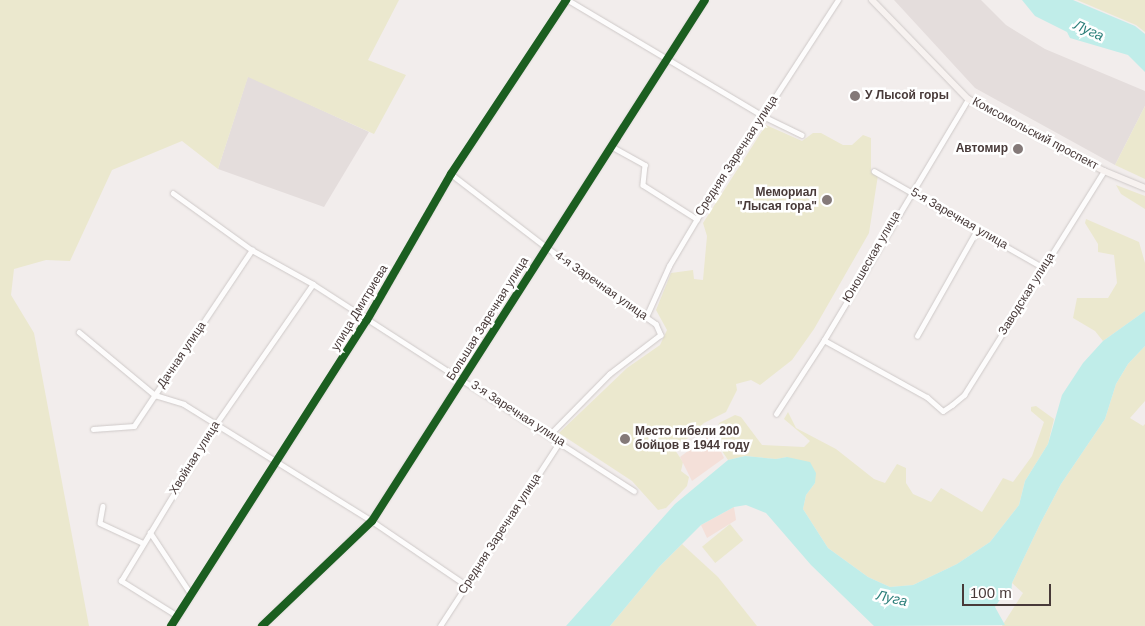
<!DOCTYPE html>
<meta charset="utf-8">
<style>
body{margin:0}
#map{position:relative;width:1145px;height:626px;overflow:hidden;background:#f2edec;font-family:Arial,sans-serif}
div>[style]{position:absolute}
.industrial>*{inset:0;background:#e4dddc}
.green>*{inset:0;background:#ebe8ce;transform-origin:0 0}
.sand>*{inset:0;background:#f4e0d9}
.water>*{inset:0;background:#c0ede9}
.roads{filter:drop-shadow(0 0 1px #cec9c8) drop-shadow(0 0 1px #cec9c8)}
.street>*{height:4.5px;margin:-2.25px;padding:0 2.25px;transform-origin:2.25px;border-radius:2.25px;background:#fdfcfc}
.secondary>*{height:6px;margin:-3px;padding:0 3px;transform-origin:3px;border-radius:3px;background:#f7f2f0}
.cycleway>*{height:8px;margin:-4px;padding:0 4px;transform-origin:4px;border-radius:4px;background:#1b5e20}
.dots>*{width:14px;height:14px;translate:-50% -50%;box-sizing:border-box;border:2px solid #fff;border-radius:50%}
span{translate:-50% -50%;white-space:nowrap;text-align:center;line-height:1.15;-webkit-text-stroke:5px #fff;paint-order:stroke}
.poi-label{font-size:12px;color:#483a39;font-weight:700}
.left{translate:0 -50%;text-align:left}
.right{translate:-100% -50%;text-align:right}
.street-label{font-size:12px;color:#483a39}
.water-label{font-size:14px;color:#2c7f7a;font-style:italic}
.scale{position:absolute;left:962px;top:584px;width:89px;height:22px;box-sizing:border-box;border:2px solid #483a39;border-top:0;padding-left:6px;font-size:15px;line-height:18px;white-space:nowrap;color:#483a39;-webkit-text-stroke:4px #fff;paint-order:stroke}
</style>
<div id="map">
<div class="industrial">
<i style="clip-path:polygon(894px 0,981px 0,1006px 25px,1045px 49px,1145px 91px,1145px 106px,1115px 165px,975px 88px)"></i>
<i style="clip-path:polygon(248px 76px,369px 132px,324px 207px,218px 169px)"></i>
</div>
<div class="green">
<i style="clip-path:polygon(0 0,399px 0,368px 60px,406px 75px,374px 134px,248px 77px,218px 169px,182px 141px,112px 170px,70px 261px,46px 260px,14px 269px,11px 295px,34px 333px,89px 626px,0 626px)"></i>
<i style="clip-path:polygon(1077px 0,1145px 0,1145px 32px,1136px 25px)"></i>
<i style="clip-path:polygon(1145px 106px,1145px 179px,1115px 165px)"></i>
<i style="clip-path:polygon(766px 125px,802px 141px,813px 133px,821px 133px,843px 145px,852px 145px,863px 135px,871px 138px,871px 172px,878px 175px,869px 233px,814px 329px,792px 360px,760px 385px,751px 380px,736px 384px,737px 390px,726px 412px,704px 423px,675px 450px,683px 462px,681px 471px,689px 477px,687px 486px,666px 508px,658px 510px,632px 481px,559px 433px,627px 368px,660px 345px,667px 330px,656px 310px,671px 273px,693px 270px,694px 279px,703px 280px,707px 236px,703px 223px)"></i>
<i style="clip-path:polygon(1116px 185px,1145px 196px,1145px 209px,1121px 194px)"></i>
<i style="clip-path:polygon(1086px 219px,1139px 242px,1145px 263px,1145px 311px,1103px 341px,1095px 331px,1073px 318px,1077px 298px,1108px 298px,1117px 283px,1114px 255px,1098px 252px,1098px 244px,1085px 223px)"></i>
<i style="clip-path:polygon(1145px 346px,1145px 401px,1130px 418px,1143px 426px,1145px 424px,1145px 626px,1002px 626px,1023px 593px,1012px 583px,1041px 522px,1061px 484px,1105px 419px,1116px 384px,1128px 364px)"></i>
<i style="clip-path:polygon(1036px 406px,1054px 419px,1048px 444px,1025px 481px,1019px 505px,990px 542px,957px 564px,913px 585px,890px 587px,868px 577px,828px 548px,803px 509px,806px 495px,815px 483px,787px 457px,776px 459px,745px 456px,728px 460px,720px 448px,717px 429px,719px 423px,735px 415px,741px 417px,762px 445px,804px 447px,810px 441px,784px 419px,788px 412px,796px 428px,836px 449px,874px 479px,885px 483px,897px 464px,906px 468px,906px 483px,913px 494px,931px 502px,941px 488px,982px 512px,1003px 478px,1013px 482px,1032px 456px,1044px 422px,1031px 411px,1031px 407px)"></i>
<i style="left:730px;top:524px;width:21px;height:36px;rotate:51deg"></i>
<i style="clip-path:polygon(682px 544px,718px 577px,757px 626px,610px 626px,659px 567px)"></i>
</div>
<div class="sand">
<i style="clip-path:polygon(712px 433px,724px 458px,692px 481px,680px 457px)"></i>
<i style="clip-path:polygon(734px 507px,736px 520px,707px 538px,701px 525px)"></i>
</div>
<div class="water">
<i style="clip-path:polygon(1022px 0,1073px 0,1135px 26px,1145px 34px,1145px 72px,1128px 55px,1070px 38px,1067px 32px,1035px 16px)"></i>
<i style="clip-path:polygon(1145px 311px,1145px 346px,1128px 364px,1116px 384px,1105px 419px,1061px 484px,1041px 522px,1012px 583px,1011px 594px,1003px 595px,995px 607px,1005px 625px,874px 626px,811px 565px,766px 513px,746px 505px,734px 507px,701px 525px,659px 567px,610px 626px,566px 626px,675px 504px,728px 460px,745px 456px,776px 459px,787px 457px,810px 462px,816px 473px,815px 483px,806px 495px,803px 509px,828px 548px,868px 577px,890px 587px,913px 585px,957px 564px,990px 542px,1019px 505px,1025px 481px,1048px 444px,1062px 395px,1083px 363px,1103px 341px)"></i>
</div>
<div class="roads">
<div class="street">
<i style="left:568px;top:0;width:227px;rotate:30.7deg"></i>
<i style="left:763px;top:116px;width:43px;rotate:26deg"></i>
<i style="left:611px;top:146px;width:39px;rotate:29deg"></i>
<i style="left:645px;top:165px;width:20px;rotate:96deg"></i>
<i style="left:643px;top:185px;width:64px;rotate:32.2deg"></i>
<i style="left:874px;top:171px;width:196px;rotate:29.7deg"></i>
<i style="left:451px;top:174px;width:120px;rotate:37.5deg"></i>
<i style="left:546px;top:247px;width:134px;rotate:35deg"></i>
<i style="left:656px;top:324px;width:12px;rotate:66deg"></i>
<i style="left:661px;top:335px;width:64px;rotate:142.6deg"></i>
<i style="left:610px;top:374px;width:86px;rotate:134.5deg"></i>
<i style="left:173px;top:193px;width:97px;rotate:35.8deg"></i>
<i style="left:252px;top:250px;width:70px;rotate:29.1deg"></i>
<i style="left:313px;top:284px;width:382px;rotate:32.8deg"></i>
<i style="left:646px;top:317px;width:56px;rotate:-65.7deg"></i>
<i style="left:669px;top:266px;width:80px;rotate:-59.3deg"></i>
<i style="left:710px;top:197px;width:235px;rotate:-57deg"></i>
<i style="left:79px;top:332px;width:99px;rotate:39.7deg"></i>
<i style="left:155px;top:395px;width:30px;rotate:17deg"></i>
<i style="left:184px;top:404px;width:221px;rotate:31.9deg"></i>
<i style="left:372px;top:521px;width:114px;rotate:34.2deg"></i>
<i style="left:917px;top:336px;width:122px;rotate:-60.5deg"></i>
<i style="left:824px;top:340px;width:118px;rotate:29deg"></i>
<i style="left:927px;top:397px;width:21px;rotate:41deg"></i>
<i style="left:943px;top:411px;width:11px;rotate:-34deg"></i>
<i style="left:952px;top:405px;width:16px;rotate:-40deg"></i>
<i style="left:964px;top:395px;width:264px;rotate:-58deg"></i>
<i style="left:776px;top:414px;width:88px;rotate:-57deg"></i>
<i style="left:824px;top:340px;width:281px;rotate:-59.1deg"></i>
<i style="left:93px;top:429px;width:41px;rotate:-4.2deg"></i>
<i style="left:134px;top:426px;width:212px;rotate:-56.2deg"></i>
<i style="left:103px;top:506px;width:17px;rotate:100deg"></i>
<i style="left:100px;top:523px;width:47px;rotate:24.9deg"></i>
<i style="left:150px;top:532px;width:74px;rotate:56.5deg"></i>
<i style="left:177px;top:616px;width:66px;rotate:-148deg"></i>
<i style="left:121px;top:581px;width:184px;rotate:-58.8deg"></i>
<i style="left:216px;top:424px;width:170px;rotate:-55.3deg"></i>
<i style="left:171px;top:626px;width:363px;rotate:-57.4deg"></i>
<i style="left:367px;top:320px;width:168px;rotate:-60.1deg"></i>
<i style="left:451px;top:174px;width:209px;rotate:-56.5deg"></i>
<i style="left:440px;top:626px;width:221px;rotate:-57deg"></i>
</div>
<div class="secondary">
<i style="left:872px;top:0;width:138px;rotate:45.9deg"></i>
<i style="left:968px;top:99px;width:154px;rotate:27.9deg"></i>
<i style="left:1104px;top:171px;width:44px;rotate:22.5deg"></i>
<i style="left:262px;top:626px;width:152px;rotate:-43.7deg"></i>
<i style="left:372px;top:521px;width:618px;rotate:-57.42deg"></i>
</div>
</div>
<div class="cycleway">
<i style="left:171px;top:626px;width:363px;rotate:-57.4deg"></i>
<i style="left:367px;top:320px;width:168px;rotate:-60.1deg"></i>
<i style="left:451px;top:174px;width:209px;rotate:-56.5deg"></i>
<i style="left:262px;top:626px;width:152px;rotate:-43.7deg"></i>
<i style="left:372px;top:521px;width:618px;rotate:-57.42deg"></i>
</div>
<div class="dots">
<i style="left:855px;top:96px;background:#847978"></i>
<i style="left:1018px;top:149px;background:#847978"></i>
<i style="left:827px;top:200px;background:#847978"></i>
<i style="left:625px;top:439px;background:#847978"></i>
</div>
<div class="poi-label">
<span class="left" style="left:865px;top:96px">У Лысой горы</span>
<span class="right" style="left:1008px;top:149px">Автомир</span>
<span class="right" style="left:817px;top:200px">Мемориал<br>"Лысая гора"</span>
<span class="left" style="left:635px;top:439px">Место гибели 200<br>бойцов в 1944 году</span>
</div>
<div class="street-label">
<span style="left:1035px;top:134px;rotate:28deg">Комсомольский проспект</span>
<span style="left:737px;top:156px;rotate:-57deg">Средняя Заречная улица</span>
<span style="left:959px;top:219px;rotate:30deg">5-я Заречная улица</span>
<span style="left:872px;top:257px;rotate:-60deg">Юношеская улица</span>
<span style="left:601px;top:286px;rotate:35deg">4-я Заречная улица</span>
<span style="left:1027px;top:294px;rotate:-58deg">Заводская улица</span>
<span style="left:360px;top:308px;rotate:-59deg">улица Дмитриева</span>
<span style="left:488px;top:319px;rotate:-58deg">Большая Заречная улица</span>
<span style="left:182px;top:355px;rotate:-56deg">Дачная улица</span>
<span style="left:518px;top:414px;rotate:33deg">3-я Заречная улица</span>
<span style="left:195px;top:458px;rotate:-58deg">Хвойная улица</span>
<span style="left:500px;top:534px;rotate:-57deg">Средняя Заречная улица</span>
</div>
<div class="water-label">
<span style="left:1089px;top:30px;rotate:24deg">Луга</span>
<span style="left:892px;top:598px;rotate:13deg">Луга</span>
</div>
<div class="scale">100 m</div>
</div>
